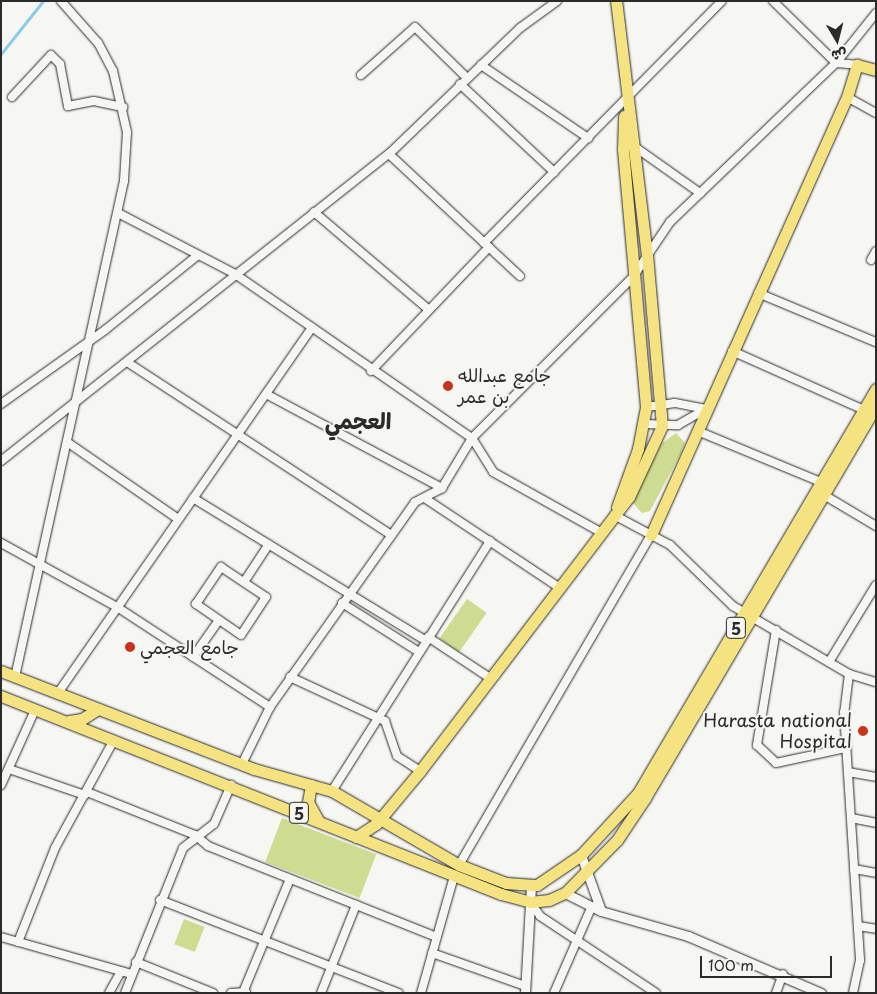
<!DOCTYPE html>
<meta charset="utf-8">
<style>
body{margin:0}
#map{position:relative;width:877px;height:994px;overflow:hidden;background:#f6f6f2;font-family:"Playpen Sans","Playpen Sans Arabic",sans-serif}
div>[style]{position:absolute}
.green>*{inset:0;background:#cddc90;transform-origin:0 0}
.stream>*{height:2.5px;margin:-1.25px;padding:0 1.25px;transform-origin:1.25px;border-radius:1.25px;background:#8bcbec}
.roads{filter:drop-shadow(0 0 1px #2b2b2b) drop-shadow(0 0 1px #2b2b2b)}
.minor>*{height:8px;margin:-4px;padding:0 4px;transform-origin:4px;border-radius:4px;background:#f6f6f2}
.tertiary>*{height:9px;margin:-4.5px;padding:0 4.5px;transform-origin:4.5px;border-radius:4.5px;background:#f6f6f2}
.primary>*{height:11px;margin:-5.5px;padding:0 5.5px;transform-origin:5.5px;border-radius:5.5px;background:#f5e382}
.dots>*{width:14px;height:14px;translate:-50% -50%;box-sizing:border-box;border:2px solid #f6f6f2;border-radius:50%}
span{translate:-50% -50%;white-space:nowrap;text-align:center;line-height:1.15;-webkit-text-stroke:4px #f6f6f2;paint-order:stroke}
.shield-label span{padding:1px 4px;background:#f6f6f2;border:1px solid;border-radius:4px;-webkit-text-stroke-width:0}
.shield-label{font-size:16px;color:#2b2b2b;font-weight:700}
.poi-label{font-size:18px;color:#2b2b2b}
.left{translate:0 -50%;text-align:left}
.right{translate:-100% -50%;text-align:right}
.district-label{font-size:22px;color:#2b2b2b;font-weight:700}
.frame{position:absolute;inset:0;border:2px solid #2b2b2b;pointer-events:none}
.north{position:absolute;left:812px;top:15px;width:50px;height:50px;-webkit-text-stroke:4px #f6f6f2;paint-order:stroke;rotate:172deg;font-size:14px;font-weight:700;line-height:20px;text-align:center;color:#2b2b2b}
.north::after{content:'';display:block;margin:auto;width:18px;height:22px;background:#2b2b2b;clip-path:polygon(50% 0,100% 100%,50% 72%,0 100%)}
.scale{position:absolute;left:700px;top:956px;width:132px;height:22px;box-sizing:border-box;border:2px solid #2b2b2b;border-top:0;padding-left:6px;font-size:15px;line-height:18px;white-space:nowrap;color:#2b2b2b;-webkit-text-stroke:4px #f6f6f2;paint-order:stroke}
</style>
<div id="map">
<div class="green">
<i style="clip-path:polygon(676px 433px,685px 443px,681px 453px,650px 511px,642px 513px,632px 502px,662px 443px)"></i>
<i style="left:467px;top:599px;width:24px;height:48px;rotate:35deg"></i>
<i style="left:282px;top:818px;width:101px;height:47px;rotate:21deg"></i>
<i style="left:184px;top:919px;width:22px;height:27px;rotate:21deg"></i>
</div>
<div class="stream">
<i style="left:1px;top:54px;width:68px;rotate:-51.6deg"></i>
</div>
<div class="roads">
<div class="minor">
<i style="left:773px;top:1px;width:88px;rotate:44.5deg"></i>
<i style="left:836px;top:63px;width:64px;rotate:-51.3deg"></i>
<i style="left:481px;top:65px;width:130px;rotate:34.3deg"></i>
<i style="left:361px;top:75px;width:72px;rotate:-41.6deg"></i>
<i style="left:415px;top:27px;width:73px;rotate:44.4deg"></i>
<i style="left:460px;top:84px;width:129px;rotate:43.1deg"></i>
<i style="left:12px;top:97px;width:57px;rotate:-47.1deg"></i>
<i style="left:51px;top:55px;width:13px;rotate:45deg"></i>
<i style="left:60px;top:64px;width:43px;rotate:79.2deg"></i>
<i style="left:68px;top:106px;width:26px;rotate:-11deg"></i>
<i style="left:94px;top:101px;width:30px;rotate:12deg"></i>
<i style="left:847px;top:97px;width:33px;rotate:29deg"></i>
<i style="left:635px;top:147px;width:80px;rotate:35.3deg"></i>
<i style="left:389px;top:154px;width:179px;rotate:43deg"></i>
<i style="left:314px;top:212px;width:150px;rotate:40.4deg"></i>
<i style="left:118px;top:213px;width:132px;rotate:27.5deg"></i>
<i style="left:235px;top:274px;width:288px;rotate:34.7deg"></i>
<i style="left:472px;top:438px;width:40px;rotate:58deg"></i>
<i style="left:493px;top:472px;width:125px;rotate:29.2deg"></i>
<i style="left:484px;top:243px;width:339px;rotate:-45.5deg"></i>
<i style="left:871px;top:260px;width:10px;rotate:-61deg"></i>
<i style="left:758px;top:293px;width:128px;rotate:22.6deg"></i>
<i style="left:732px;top:351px;width:145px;rotate:24.1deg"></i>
<i style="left:127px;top:362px;width:316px;rotate:33.2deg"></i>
<i style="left:371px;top:371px;width:171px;rotate:-46.4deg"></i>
<i style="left:266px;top:394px;width:200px;rotate:28.1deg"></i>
<i style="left:1px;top:404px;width:128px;rotate:-35.4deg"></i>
<i style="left:105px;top:330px;width:119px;rotate:-38.9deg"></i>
<i style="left:645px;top:424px;width:33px;rotate:2deg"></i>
<i style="left:678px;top:425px;width:32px;rotate:-30deg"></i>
<i style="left:706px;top:409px;width:32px;rotate:-169deg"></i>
<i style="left:675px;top:403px;width:29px;rotate:172deg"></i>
<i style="left:700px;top:432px;width:131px;rotate:22.5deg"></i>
<i style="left:67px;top:442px;width:135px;rotate:34.7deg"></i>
<i style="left:1px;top:461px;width:495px;rotate:-38.4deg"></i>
<i style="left:389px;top:154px;width:182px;rotate:-43.9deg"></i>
<i style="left:520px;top:28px;width:46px;rotate:-36.1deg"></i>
<i style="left:824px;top:495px;width:61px;rotate:30.8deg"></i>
<i style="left:193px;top:498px;width:273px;rotate:31.5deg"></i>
<i style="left:426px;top:499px;width:161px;rotate:33.6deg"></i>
<i style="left:614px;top:515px;width:64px;rotate:28.2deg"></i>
<i style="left:670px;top:545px;width:88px;rotate:44.1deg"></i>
<i style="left:733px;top:606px;width:134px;rotate:30.4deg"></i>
<i style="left:849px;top:674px;width:28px;rotate:17deg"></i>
<i style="left:1px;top:543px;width:132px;rotate:28.9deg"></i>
<i style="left:117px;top:607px;width:183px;rotate:33.2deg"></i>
<i style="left:221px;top:567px;width:54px;rotate:33.7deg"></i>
<i style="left:266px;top:597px;width:45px;rotate:123.3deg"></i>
<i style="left:241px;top:635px;width:55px;rotate:-145.4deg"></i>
<i style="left:196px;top:604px;width:45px;rotate:-56deg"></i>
<i style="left:244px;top:582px;width:45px;rotate:-56.7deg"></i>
<i style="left:342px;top:603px;width:91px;rotate:32.5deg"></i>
<i style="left:776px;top:630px;width:117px;rotate:99.4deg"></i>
<i style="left:757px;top:745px;width:26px;rotate:43deg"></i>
<i style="left:776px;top:763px;width:72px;rotate:-12.1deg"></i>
<i style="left:428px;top:637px;width:74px;rotate:33.5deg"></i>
<i style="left:193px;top:657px;width:45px;rotate:-54.9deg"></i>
<i style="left:829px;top:662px;width:90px;rotate:-58.6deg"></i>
<i style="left:849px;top:674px;width:38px;rotate:97deg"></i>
<i style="left:844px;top:712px;width:249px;rotate:86.3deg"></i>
<i style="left:860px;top:960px;width:34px;rotate:102deg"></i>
<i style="left:15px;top:677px;width:508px;rotate:-77.61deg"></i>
<i style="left:124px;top:181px;width:49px;rotate:-86.5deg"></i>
<i style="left:127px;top:132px;width:63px;rotate:-102.9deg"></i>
<i style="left:113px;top:71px;width:32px;rotate:-118deg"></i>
<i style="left:98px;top:43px;width:56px;rotate:-131.4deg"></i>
<i style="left:290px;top:677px;width:105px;rotate:24.9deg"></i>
<i style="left:385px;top:721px;width:37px;rotate:71deg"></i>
<i style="left:397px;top:756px;width:27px;rotate:33deg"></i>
<i style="left:58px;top:693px;width:445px;rotate:-55.2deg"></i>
<i style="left:242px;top:764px;width:64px;rotate:-63.8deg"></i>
<i style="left:270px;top:707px;width:251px;rotate:-54.7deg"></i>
<i style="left:415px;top:502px;width:30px;rotate:-27deg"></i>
<i style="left:442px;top:488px;width:58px;rotate:-59deg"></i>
<i style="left:472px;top:438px;width:228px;rotate:-45deg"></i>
<i style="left:633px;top:277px;width:66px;rotate:-56.1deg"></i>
<i style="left:670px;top:222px;width:230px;rotate:-43.8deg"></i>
<i style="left:836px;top:63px;width:21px;rotate:5deg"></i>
<i style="left:9px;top:769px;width:80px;rotate:18.9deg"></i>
<i style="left:848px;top:772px;width:28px;rotate:10deg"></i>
<i style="left:1px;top:785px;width:82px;rotate:-65.6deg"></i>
<i style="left:332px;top:791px;width:296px;rotate:-57.7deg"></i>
<i style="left:87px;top:792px;width:116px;rotate:21.7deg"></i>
<i style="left:195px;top:835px;width:17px;rotate:40deg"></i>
<i style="left:208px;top:846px;width:246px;rotate:21.7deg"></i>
<i style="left:851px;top:818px;width:25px;rotate:11deg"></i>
<i style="left:459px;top:865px;width:382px;rotate:-59.8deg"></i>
<i style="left:854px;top:869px;width:22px;rotate:10deg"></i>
<i style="left:160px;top:900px;width:256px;rotate:21.3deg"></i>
<i style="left:530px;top:902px;width:17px;rotate:54deg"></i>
<i style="left:540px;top:916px;width:139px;rotate:33.6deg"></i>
<i style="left:858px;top:926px;width:18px;rotate:9deg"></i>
<i style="left:1px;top:937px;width:136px;rotate:15.8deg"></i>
<i style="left:18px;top:942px;width:101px;rotate:-68.5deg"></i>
<i style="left:55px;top:848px;width:123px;rotate:-61.4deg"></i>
<i style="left:432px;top:953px;width:99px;rotate:19.5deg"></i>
<i style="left:136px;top:962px;width:83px;rotate:21.9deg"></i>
<i style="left:244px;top:990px;width:120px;rotate:-67.5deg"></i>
<i style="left:109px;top:993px;width:25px;rotate:-61deg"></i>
<i style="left:125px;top:993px;width:156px;rotate:-68.2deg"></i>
<i style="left:183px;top:848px;width:39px;rotate:-38deg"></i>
<i style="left:214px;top:824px;width:43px;rotate:-66.4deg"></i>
<i style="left:231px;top:993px;width:15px;rotate:-4deg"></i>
<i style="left:321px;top:993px;width:95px;rotate:-68.3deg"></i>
<i style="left:421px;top:993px;width:122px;rotate:-74.2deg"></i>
<i style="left:554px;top:993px;width:95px;rotate:-66.4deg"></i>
<i style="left:776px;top:993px;width:20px;rotate:-70deg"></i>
</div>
<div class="tertiary">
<i style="left:581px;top:855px;width:59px;rotate:70.3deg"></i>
<i style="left:565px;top:893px;width:40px;rotate:26.6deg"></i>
<i style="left:601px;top:911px;width:91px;rotate:16deg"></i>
<i style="left:688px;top:936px;width:145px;rotate:23.2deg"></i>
<i style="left:525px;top:993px;width:107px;rotate:-86.8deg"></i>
</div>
<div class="primary">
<i style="left:617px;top:507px;width:62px;rotate:-70.1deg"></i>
<i style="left:638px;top:449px;width:43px;rotate:-79.2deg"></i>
<i style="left:646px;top:407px;width:259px;rotate:-95.1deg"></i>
<i style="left:623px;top:149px;width:33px;rotate:-88deg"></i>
<i style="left:651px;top:535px;width:480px;rotate:-65.9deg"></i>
<i style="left:847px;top:97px;width:34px;rotate:-73deg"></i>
<i style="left:857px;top:65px;width:20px;rotate:15deg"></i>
<i style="left:1px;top:671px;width:271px;rotate:21.2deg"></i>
<i style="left:254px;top:769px;width:81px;rotate:15.8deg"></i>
<i style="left:332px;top:791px;width:147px;rotate:30.2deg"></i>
<i style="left:459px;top:865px;width:50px;rotate:21deg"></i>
<i style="left:506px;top:883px;width:31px;rotate:4deg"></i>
<i style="left:537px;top:885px;width:53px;rotate:-34.3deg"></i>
<i style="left:581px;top:855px;width:84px;rotate:-47.4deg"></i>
<i style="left:638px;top:793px;width:469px;rotate:-59.5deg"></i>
<i style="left:1px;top:696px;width:538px;rotate:21.6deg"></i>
<i style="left:501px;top:894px;width:30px;rotate:15deg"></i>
<i style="left:530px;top:902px;width:19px;rotate:-6deg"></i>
<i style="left:549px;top:900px;width:17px;rotate:-24deg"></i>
<i style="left:565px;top:893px;width:74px;rotate:-45.5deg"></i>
<i style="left:617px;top:840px;width:50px;rotate:-56.3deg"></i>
<i style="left:645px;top:798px;width:455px;rotate:-59.5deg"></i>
<i style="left:69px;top:721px;width:13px;rotate:-9deg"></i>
<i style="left:82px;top:719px;width:19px;rotate:-32deg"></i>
<i style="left:311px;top:785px;width:17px;rotate:100deg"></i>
<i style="left:308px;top:802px;width:21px;rotate:61deg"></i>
<i style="left:356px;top:837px;width:24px;rotate:-33deg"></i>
<i style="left:376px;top:824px;width:69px;rotate:-50.3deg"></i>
<i style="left:420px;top:771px;width:345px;rotate:-52.7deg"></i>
<i style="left:629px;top:497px;width:78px;rotate:-65.1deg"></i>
<i style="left:662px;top:426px;width:171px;rotate:-95deg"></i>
<i style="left:647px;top:256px;width:257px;rotate:-96.9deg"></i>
</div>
</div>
<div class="dots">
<i style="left:448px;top:386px;background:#c8321e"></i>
<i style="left:130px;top:647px;background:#c8321e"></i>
<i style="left:863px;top:731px;background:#c8321e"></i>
</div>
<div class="shield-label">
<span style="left:736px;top:628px">5</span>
<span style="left:299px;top:813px">5</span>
</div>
<div class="poi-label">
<span class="left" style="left:458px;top:386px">جامع عبدالله<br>بن عمر</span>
<span class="left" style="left:140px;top:647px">جامع العجمي</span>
<span class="right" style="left:852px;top:731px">Harasta national<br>Hospital</span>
</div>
<div class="district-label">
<span style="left:358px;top:420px">العجمي</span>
</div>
<div class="frame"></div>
<div class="north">ش</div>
<div class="scale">100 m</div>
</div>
